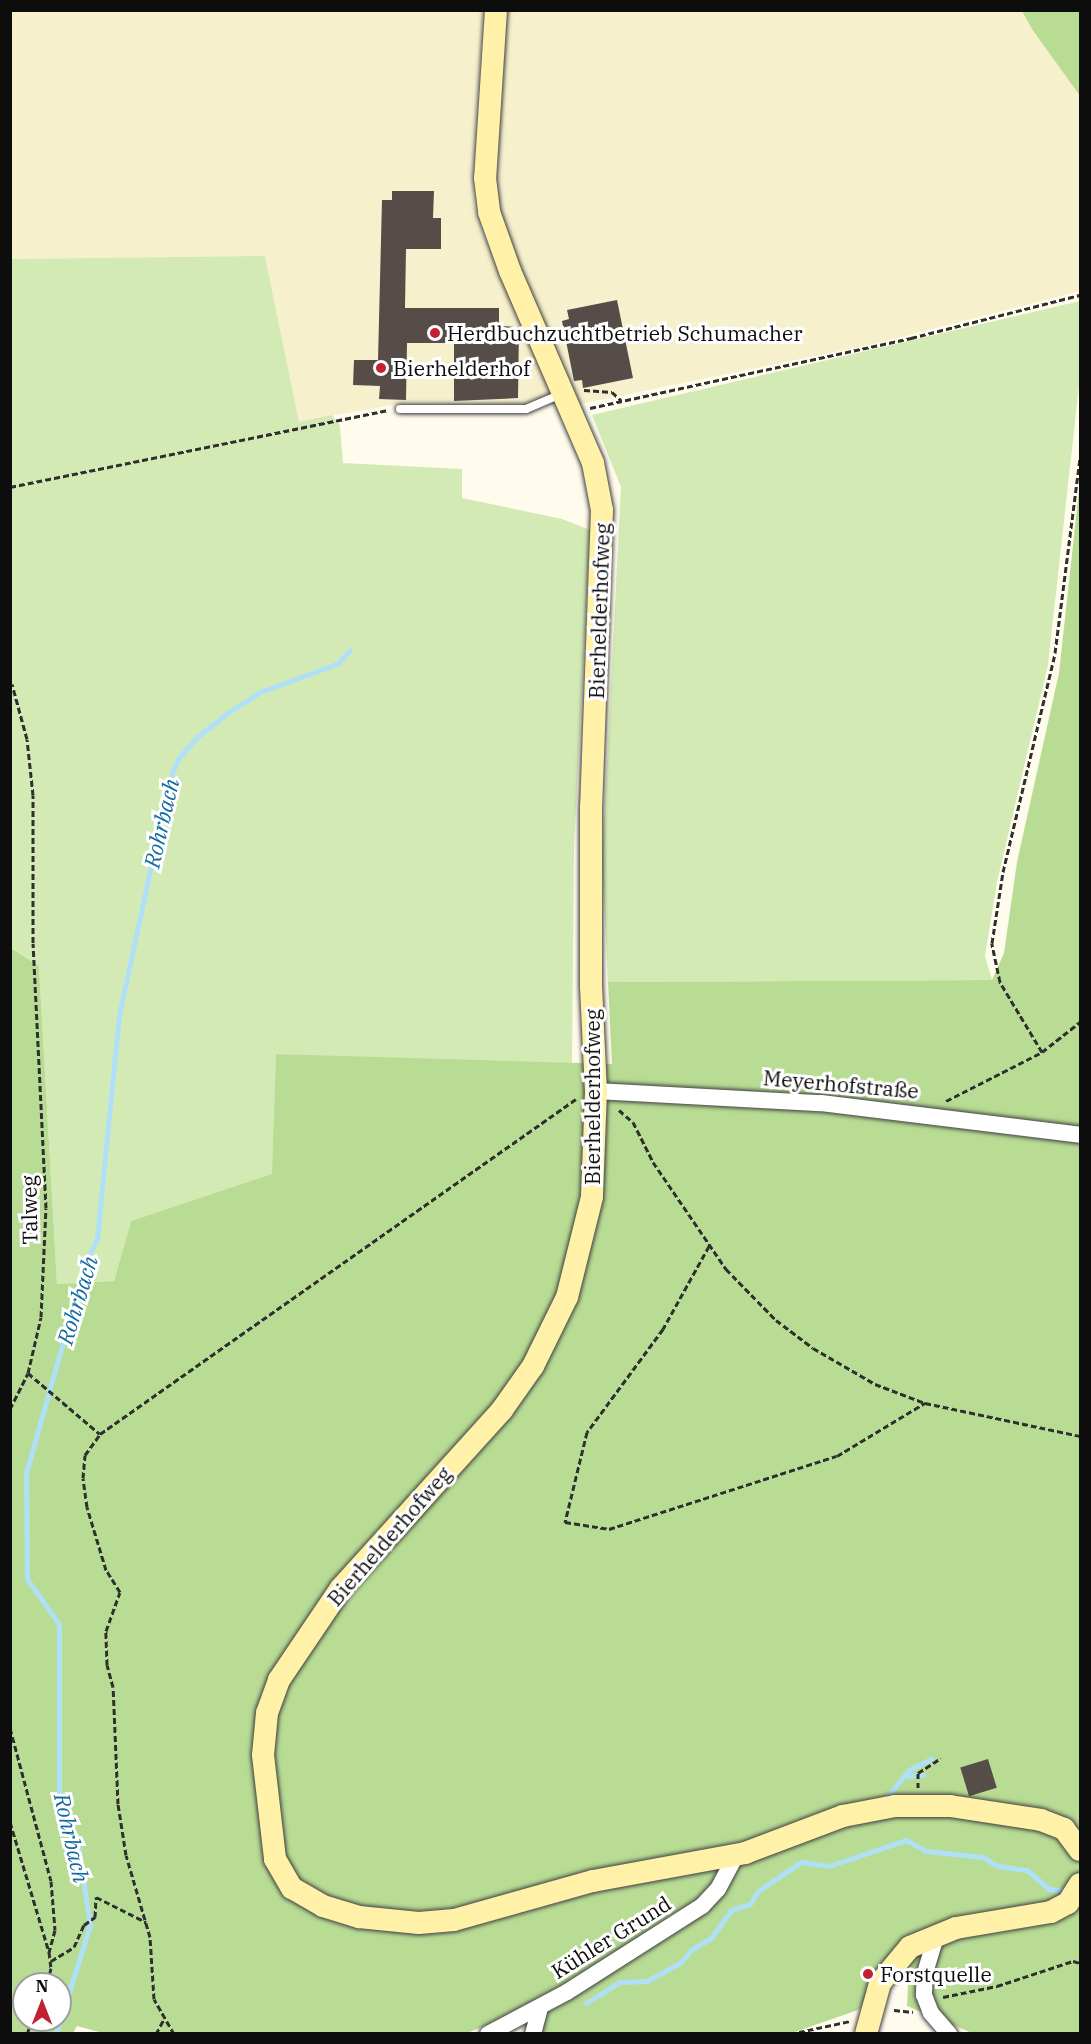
<!DOCTYPE html>
<meta charset="utf-8">
<style>
body{margin:0}
#map{position:relative;width:1091px;height:2044px;overflow:hidden;background:#fffbed;font-family:"IBM Plex Serif",serif}
div>[style]{position:absolute}
.farmland>*{inset:0;background:#f6f0cc}
.green>*{inset:0;background:#d3eab5}
.forest>*{inset:0;background:#b8dc94}
.stream>*{height:5px;margin:-2.5px;padding:0 2.5px;transform-origin:2.5px;border-radius:2.5px;background:#b0e0f8}
.building>*{inset:0;background:#564d49;transform-origin:0 0}
.path>*{height:3px;margin-top:-1.5px;transform-origin:0;background:repeating-linear-gradient(90deg,#2f2f2f 0 6px,transparent 0 9px)}
.roads{filter:drop-shadow(0 0 2px #404040) drop-shadow(0 0 2px #404040)}
.lane>*{height:8px;margin:-4px;padding:0 4px;transform-origin:4px;border-radius:4px;background:#fff}
.street>*{height:16px;margin:-8px;padding:0 8px;transform-origin:8px;border-radius:8px;background:#fff}
.secondary>*{height:22px;margin:-11px;padding:0 11px;transform-origin:11px;border-radius:11px;background:#fff1a8}
.dots>*{width:16px;height:16px;translate:-50% -50%;box-sizing:border-box;border:3px solid #fff;border-radius:50%}
span{translate:-50% -50%;white-space:nowrap;text-align:center;line-height:1.15;-webkit-text-stroke:6px #fff;paint-order:stroke}
.poi-label{font-size:21px;color:#0d0d0d}
.left{translate:0 -50%;text-align:left}
.street-label{font-size:21px;color:#0d0d0d}
.water-label{font-size:22px;color:#126aa3;font-style:italic}
.frame{position:absolute;inset:0;border:12px solid #0d0d0d;pointer-events:none}
.north{position:absolute;left:12px;top:1972px;width:60px;height:60px;box-sizing:border-box;background:#fff;border:2px solid #9e9e9e;border-radius:50%;rotate:0deg;font-size:16px;font-weight:700;line-height:24px;text-align:center;color:#0d0d0d}
.north::after{content:'';display:block;margin:auto;width:21px;height:27px;background:#c12130;clip-path:polygon(50% 0,100% 100%,50% 72%,0 100%)}
</style>
<div id="map">
<div class="farmland">
<i style="clip-path:polygon(10px 11px,483px 11px,472px 178px,474px 204px,481px 229px,507px 291px,505px 233px,495px 189px,504px 11px,1022px 11px,1080px 96px,1080px 291px,874px 344px,580px 404px,408px 402px,299px 422px,265px 256px,11px 259px)"></i>
</div>
<div class="green">
<i style="clip-path:polygon(265px 256px,299px 422px,332px 415px,340px 426px,343px 463px,462px 469px,462px 498px,562px 519px,590px 530px,574px 847px,572px 1066px,276px 1054px,273px 1174px,131px 1221px,114px 1281px,57px 1284px,39px 966px,11px 947px,10px 259px)"></i>
<i style="clip-path:polygon(1080px 301px,1080px 377px,1048px 665px,997px 882px,985px 956px,992px 980px,608px 982px,602px 861px,621px 487px,592px 415px)"></i>
</div>
<div class="forest">
<i style="clip-path:polygon(1022px 11px,1080px 11px,1080px 96px,1032px 29px)"></i>
<i style="clip-path:polygon(evenodd,1080px 481px,1080px 2033px,972px 2033px,907px 2006px,909px 1965px,858px 2010px,792px 2033px,540px 2033px,544px 2011px,502px 2019px,467px 2033px,107px 2034px,77px 2026px,73px 2033px,11px 2033px,10px 947px,39px 966px,57px 1284px,114px 1281px,131px 1221px,272px 1174px,276px 1054px,612px 1064px,608px 982px,992px 980px,1004px 953px,1017px 862px,1059px 673px,1080px 481px,24px 1984px,60px 1984px,60px 2020px,24px 2020px,24px 1984px)"></i>
</div>
<div class="stream">
<i style="left:905px;top:1776px;width:18px;rotate:-3deg"></i>
<i style="left:887px;top:1797px;width:35px;rotate:-51deg"></i>
<i style="left:909px;top:1770px;width:25px;rotate:-27deg"></i>
<i style="left:586px;top:2003px;width:39px;rotate:-32deg"></i>
<i style="left:619px;top:1982px;width:28px;rotate:-2deg"></i>
<i style="left:647px;top:1981px;width:39px;rotate:-29deg"></i>
<i style="left:681px;top:1962px;width:16px;rotate:-50deg"></i>
<i style="left:691px;top:1950px;width:23px;rotate:-31deg"></i>
<i style="left:711px;top:1938px;width:34px;rotate:-54deg"></i>
<i style="left:731px;top:1910px;width:20px;rotate:-18deg"></i>
<i style="left:750px;top:1904px;width:15px;rotate:-58deg"></i>
<i style="left:758px;top:1891px;width:52px;rotate:-34deg"></i>
<i style="left:801px;top:1862px;width:28px;rotate:8deg"></i>
<i style="left:829px;top:1866px;width:81px;rotate:-18.7deg"></i>
<i style="left:906px;top:1840px;width:23px;rotate:29deg"></i>
<i style="left:926px;top:1851px;width:57px;rotate:6deg"></i>
<i style="left:983px;top:1857px;width:17px;rotate:33deg"></i>
<i style="left:997px;top:1866px;width:30px;rotate:8deg"></i>
<i style="left:1027px;top:1870px;width:29px;rotate:41deg"></i>
<i style="left:1049px;top:1889px;width:17px;rotate:7deg"></i>
<i style="left:56px;top:2034px;width:114px;rotate:-72.7deg"></i>
<i style="left:90px;top:1925px;width:80px;rotate:-98.6deg"></i>
<i style="left:78px;top:1846px;width:57px;rotate:-109.4deg"></i>
<i style="left:59px;top:1792px;width:168px;rotate:-90deg"></i>
<i style="left:59px;top:1624px;width:55px;rotate:-125.4deg"></i>
<i style="left:27px;top:1579px;width:106px;rotate:-90.5deg"></i>
<i style="left:26px;top:1473px;width:220px;rotate:-74.2deg"></i>
<i style="left:86px;top:1261px;width:25px;rotate:-63deg"></i>
<i style="left:97px;top:1239px;width:225px;rotate:-84.4deg"></i>
<i style="left:119px;top:1015px;width:239px;rotate:-77.9deg"></i>
<i style="left:169px;top:781px;width:24px;rotate:-68deg"></i>
<i style="left:178px;top:759px;width:29px;rotate:-49deg"></i>
<i style="left:197px;top:737px;width:37px;rotate:-38deg"></i>
<i style="left:226px;top:714px;width:40px;rotate:-32.9deg"></i>
<i style="left:260px;top:692px;width:82px;rotate:-20deg"></i>
<i style="left:337px;top:664px;width:19px;rotate:-47deg"></i>
</div>
<div class="building">
<i style="clip-path:polygon(392px 191px,434px 191px,433px 218px,441px 218px,441px 249px,406px 249px,405px 308px,499px 308px,499px 326px,519px 327px,518px 398px,454px 401px,454px 343px,407px 343px,406px 400px,379px 399px,380px 386px,353px 385px,354px 360px,378px 360px,382px 200px,392px 200px)"></i>
<i style="clip-path:polygon(617px 300px,633px 378px,583px 388px,582px 380px,574px 381px,562px 321px,569px 319px,567px 310px)"></i>
<i style="left:988px;top:1759px;width:30px;height:29px;rotate:73deg"></i>
</div>
<div class="path">
<i style="left:584px;top:390px;width:28px;rotate:4deg"></i>
<i style="left:612px;top:392px;width:12px;rotate:42deg"></i>
<i style="left:590px;top:408px;width:329px;rotate:-12.3deg"></i>
<i style="left:911px;top:338px;width:174px;rotate:-14.3deg"></i>
<i style="left:10px;top:487px;width:386px;rotate:-11.5deg"></i>
<i style="left:10px;top:666px;width:26px;rotate:90deg"></i>
<i style="left:1042px;top:1052px;width:82px;rotate:-121deg"></i>
<i style="left:1000px;top:982px;width:40px;rotate:-102deg"></i>
<i style="left:992px;top:943px;width:72px;rotate:-81.2deg"></i>
<i style="left:1003px;top:872px;width:225px;rotate:-76.6deg"></i>
<i style="left:1055px;top:653px;width:198px;rotate:-82.7deg"></i>
<i style="left:946px;top:1101px;width:108px;rotate:-27deg"></i>
<i style="left:1042px;top:1052px;width:48px;rotate:-38.3deg"></i>
<i style="left:619px;top:1110px;width:18px;rotate:41deg"></i>
<i style="left:633px;top:1122px;width:45px;rotate:63.4deg"></i>
<i style="left:653px;top:1162px;width:130px;rotate:55.7deg"></i>
<i style="left:726px;top:1269px;width:71px;rotate:45.6deg"></i>
<i style="left:776px;top:1320px;width:46px;rotate:37.1deg"></i>
<i style="left:813px;top:1348px;width:72px;rotate:30.1deg"></i>
<i style="left:875px;top:1384px;width:53px;rotate:20.8deg"></i>
<i style="left:925px;top:1403px;width:158px;rotate:12deg"></i>
<i style="left:709px;top:1246px;width:95px;rotate:119deg"></i>
<i style="left:663px;top:1329px;width:128px;rotate:126.4deg"></i>
<i style="left:587px;top:1432px;width:93px;rotate:103.7deg"></i>
<i style="left:565px;top:1522px;width:45px;rotate:9deg"></i>
<i style="left:609px;top:1529px;width:239px;rotate:-17.8deg"></i>
<i style="left:837px;top:1456px;width:103px;rotate:-31.1deg"></i>
<i style="left:28px;top:1373px;width:94px;rotate:40.3deg"></i>
<i style="left:10px;top:1409px;width:40px;rotate:-63.4deg"></i>
<i style="left:28px;top:1373px;width:57px;rotate:-76.9deg"></i>
<i style="left:41px;top:1317px;width:109px;rotate:-87.4deg"></i>
<i style="left:46px;top:1208px;width:265px;rotate:-92.8deg"></i>
<i style="left:33px;top:943px;width:148px;rotate:-90deg"></i>
<i style="left:33px;top:795px;width:56px;rotate:-96.1deg"></i>
<i style="left:27px;top:739px;width:57px;rotate:-105.3deg"></i>
<i style="left:10px;top:1728px;width:158px;rotate:75deg"></i>
<i style="left:51px;top:1881px;width:49px;rotate:85.3deg"></i>
<i style="left:55px;top:1930px;width:23px;rotate:105deg"></i>
<i style="left:918px;top:1788px;width:15px;rotate:-90deg"></i>
<i style="left:918px;top:1773px;width:27px;rotate:-33deg"></i>
<i style="left:10px;top:1822px;width:136px;rotate:73.3deg"></i>
<i style="left:49px;top:1952px;width:16px;rotate:83deg"></i>
<i style="left:51px;top:1968px;width:16px;rotate:104deg"></i>
<i style="left:51px;top:1961px;width:27px;rotate:-31deg"></i>
<i style="left:74px;top:1947px;width:24px;rotate:-66deg"></i>
<i style="left:84px;top:1925px;width:14px;rotate:-36deg"></i>
<i style="left:95px;top:1917px;width:20px;rotate:-87deg"></i>
<i style="left:96px;top:1897px;width:56px;rotate:26.6deg"></i>
<i style="left:943px;top:1997px;width:55px;rotate:-11.5deg"></i>
<i style="left:997px;top:1986px;width:80px;rotate:-18.2deg"></i>
<i style="left:1073px;top:1961px;width:7px;rotate:16deg"></i>
<i style="left:894px;top:2010px;width:19px;rotate:6deg"></i>
<i style="left:27px;top:2034px;width:15px;rotate:-70deg"></i>
<i style="left:156px;top:2034px;width:17px;rotate:-62deg"></i>
<i style="left:174px;top:2034px;width:40px;rotate:-119.7deg"></i>
<i style="left:154px;top:1999px;width:62px;rotate:-93.7deg"></i>
<i style="left:150px;top:1937px;width:85px;rotate:-106.3deg"></i>
<i style="left:126px;top:1855px;width:52px;rotate:-98.9deg"></i>
<i style="left:118px;top:1804px;width:117px;rotate:-92.4deg"></i>
<i style="left:113px;top:1687px;width:23px;rotate:-105deg"></i>
<i style="left:107px;top:1665px;width:34px;rotate:-92deg"></i>
<i style="left:106px;top:1631px;width:41px;rotate:-70.3deg"></i>
<i style="left:120px;top:1592px;width:26px;rotate:-122deg"></i>
<i style="left:106px;top:1570px;width:66px;rotate:-106.8deg"></i>
<i style="left:87px;top:1507px;width:29px;rotate:-98deg"></i>
<i style="left:83px;top:1478px;width:23px;rotate:-85deg"></i>
<i style="left:85px;top:1455px;width:26px;rotate:-54deg"></i>
<i style="left:100px;top:1434px;width:582px;rotate:-35.14deg"></i>
<i style="left:790px;top:2034px;width:61px;rotate:-12.2deg"></i>
</div>
<div class="roads">
<div class="lane">
<i style="left:400px;top:409px;width:126px"></i>
<i style="left:526px;top:409px;width:38px;rotate:-23deg"></i>
</div>
<div class="street">
<i style="left:596px;top:1091px;width:225px;rotate:3.1deg"></i>
<i style="left:821px;top:1103px;width:261px;rotate:7deg"></i>
<i style="left:937px;top:1933px;width:42px;rotate:106.7deg"></i>
<i style="left:925px;top:1973px;width:22px;rotate:93deg"></i>
<i style="left:924px;top:1995px;width:19px;rotate:69deg"></i>
<i style="left:931px;top:2013px;width:28px;rotate:49deg"></i>
<i style="left:488px;top:2034px;width:89px;rotate:-28deg"></i>
<i style="left:567px;top:1992px;width:160px;rotate:-32.5deg"></i>
<i style="left:702px;top:1906px;width:23px;rotate:-47deg"></i>
<i style="left:718px;top:1889px;width:38px;rotate:-62deg"></i>
<i style="left:533px;top:2034px;width:28px;rotate:-75deg"></i>
</div>
<div class="secondary">
<i style="left:496px;top:10px;width:168px;rotate:93.7deg"></i>
<i style="left:485px;top:178px;width:34px;rotate:83deg"></i>
<i style="left:489px;top:212px;width:63px;rotate:70.4deg"></i>
<i style="left:510px;top:271px;width:209px;rotate:66.6deg"></i>
<i style="left:593px;top:463px;width:48px;rotate:79.2deg"></i>
<i style="left:602px;top:510px;width:297px;rotate:92.1deg"></i>
<i style="left:591px;top:807px;width:179px;rotate:90deg"></i>
<i style="left:591px;top:986px;width:105px;rotate:87.3deg"></i>
<i style="left:596px;top:1091px;width:106px;rotate:92.2deg"></i>
<i style="left:592px;top:1197px;width:103px;rotate:104deg"></i>
<i style="left:567px;top:1297px;width:77px;rotate:116.2deg"></i>
<i style="left:533px;top:1366px;width:54px;rotate:125.2deg"></i>
<i style="left:502px;top:1410px;width:240px;rotate:132.1deg"></i>
<i style="left:341px;top:1588px;width:111px;rotate:124deg"></i>
<i style="left:279px;top:1680px;width:35px;rotate:110deg"></i>
<i style="left:267px;top:1713px;width:42px;rotate:95.4deg"></i>
<i style="left:263px;top:1755px;width:105px;rotate:83.4deg"></i>
<i style="left:275px;top:1859px;width:34px;rotate:60deg"></i>
<i style="left:292px;top:1888px;width:36px;rotate:30deg"></i>
<i style="left:323px;top:1906px;width:38px;rotate:17deg"></i>
<i style="left:359px;top:1917px;width:60px;rotate:5.7deg"></i>
<i style="left:419px;top:1923px;width:35px;rotate:-5deg"></i>
<i style="left:454px;top:1920px;width:144px;rotate:-15.7deg"></i>
<i style="left:593px;top:1881px;width:155px;rotate:-10.4deg"></i>
<i style="left:745px;top:1853px;width:105px;rotate:-20.7deg"></i>
<i style="left:843px;top:1816px;width:53px;rotate:-10.9deg"></i>
<i style="left:895px;top:1806px;width:55px"></i>
<i style="left:950px;top:1806px;width:92px;rotate:8.7deg"></i>
<i style="left:1041px;top:1820px;width:25px;rotate:21deg"></i>
<i style="left:1064px;top:1829px;width:26px;rotate:53deg"></i>
<i style="left:866px;top:2034px;width:53px;rotate:-74.6deg"></i>
<i style="left:880px;top:1983px;width:47px;rotate:-50.2deg"></i>
<i style="left:910px;top:1947px;width:50px;rotate:-22.4deg"></i>
<i style="left:956px;top:1928px;width:96px;rotate:-9.6deg"></i>
<i style="left:1051px;top:1912px;width:19px;rotate:-28deg"></i>
<i style="left:1068px;top:1903px;width:22px;rotate:-58deg"></i>
</div>
</div>
<div class="dots">
<i style="left:435px;top:333px;background:#c12130"></i>
<i style="left:381px;top:368px;background:#c12130"></i>
<i style="left:868px;top:1974px;background:#c12130"></i>
</div>
<div class="poi-label">
<span class="left" style="left:447px;top:333px">Herdbuchzuchtbetrieb Schumacher</span>
<span class="left" style="left:393px;top:368px">Bierhelderhof</span>
<span class="left" style="left:880px;top:1974px">Forstquelle</span>
</div>
<div class="street-label">
<span style="left:599px;top:611px;rotate:-88deg">Bierhelderhofweg</span>
<span style="left:841px;top:1084px;rotate:5deg">Meyerhofstraße</span>
<span style="left:592px;top:1097px;rotate:-90deg">Bierhelderhofweg</span>
<span style="left:29px;top:1210px;rotate:-91deg">Talweg</span>
<span style="left:389px;top:1536px;rotate:-49deg">Bierhelderhofweg</span>
<span style="left:611px;top:1937px;rotate:-32deg">Kühler Grund</span>
</div>
<div class="water-label">
<span style="left:161px;top:823px;rotate:-77deg">Rohrbach</span>
<span style="left:77px;top:1300px;rotate:-73deg">Rohrbach</span>
<span style="left:72px;top:1838px;rotate:77deg">Rohrbach</span>
</div>
<div class="frame"></div>
<div class="north">N</div>
</div>
